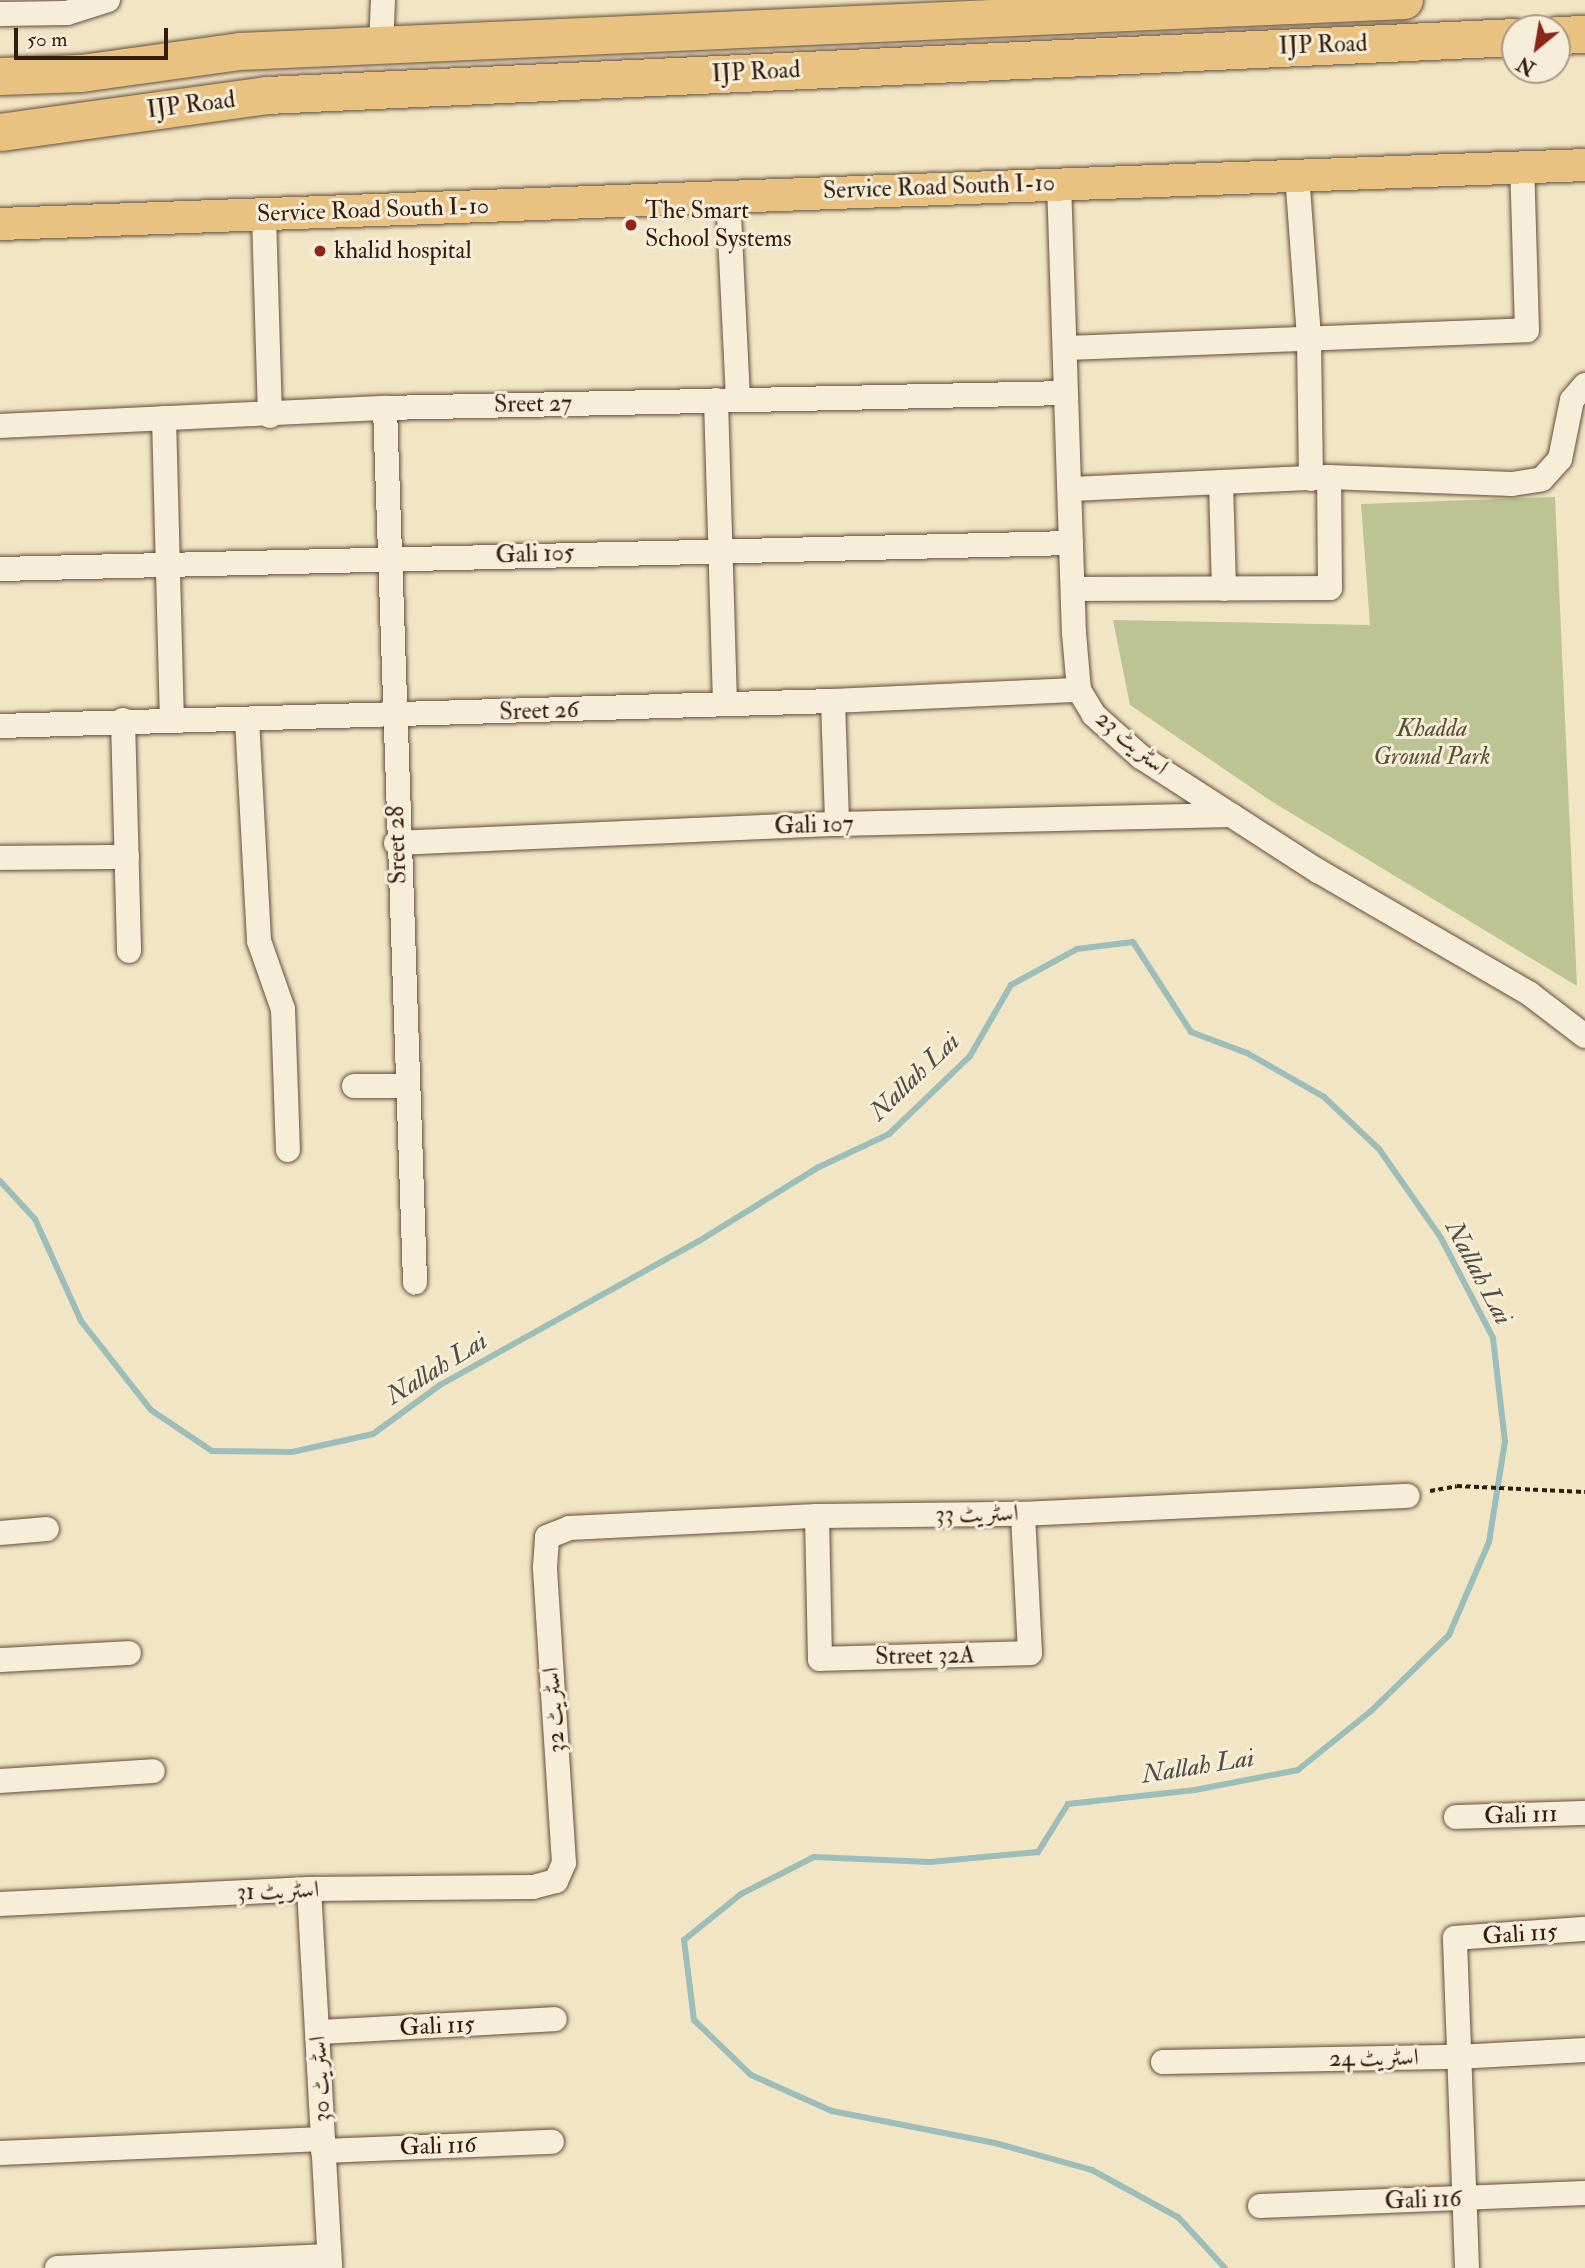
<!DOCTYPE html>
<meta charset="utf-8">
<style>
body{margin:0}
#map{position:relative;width:1585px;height:2268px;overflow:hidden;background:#f2e5c4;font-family:"IM FELL Double Pica",Amiri,serif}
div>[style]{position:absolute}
.green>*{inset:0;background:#bcc494}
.stream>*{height:6px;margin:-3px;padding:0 3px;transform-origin:3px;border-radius:3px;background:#9cbeba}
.path>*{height:3.5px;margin-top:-1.75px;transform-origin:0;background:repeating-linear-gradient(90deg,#321c10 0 5px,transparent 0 8.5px)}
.roads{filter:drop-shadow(0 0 2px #624e3d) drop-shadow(0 0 2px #624e3d)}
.minor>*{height:24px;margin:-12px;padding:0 12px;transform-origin:12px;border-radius:12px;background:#f7eed9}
.major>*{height:32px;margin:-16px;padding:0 16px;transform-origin:16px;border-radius:16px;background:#e9c282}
.highway>*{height:37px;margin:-18.5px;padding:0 18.5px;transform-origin:18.5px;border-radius:18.5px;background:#e9c282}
.dots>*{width:19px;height:19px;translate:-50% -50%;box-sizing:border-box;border:4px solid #f7eed9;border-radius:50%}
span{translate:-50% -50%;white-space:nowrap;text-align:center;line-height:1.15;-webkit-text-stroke:6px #f7eed9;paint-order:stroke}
.street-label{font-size:24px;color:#321c10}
.poi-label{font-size:24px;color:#321c10}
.left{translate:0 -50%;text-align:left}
.park-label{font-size:24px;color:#5b4e38;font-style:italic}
.water-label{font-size:26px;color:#524d43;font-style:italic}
.north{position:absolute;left:1501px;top:14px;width:70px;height:70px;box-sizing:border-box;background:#f7eed9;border:2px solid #a89a89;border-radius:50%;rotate:210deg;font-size:19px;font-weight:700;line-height:28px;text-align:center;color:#321c10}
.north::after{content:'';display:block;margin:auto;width:24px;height:32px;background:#8f2418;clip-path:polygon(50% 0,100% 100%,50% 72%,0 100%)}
.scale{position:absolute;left:14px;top:28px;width:154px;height:32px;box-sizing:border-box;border:4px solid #321c10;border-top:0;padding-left:9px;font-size:21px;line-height:24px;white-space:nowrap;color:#321c10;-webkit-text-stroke:5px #f7eed9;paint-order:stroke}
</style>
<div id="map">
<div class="green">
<i style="clip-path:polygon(1555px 497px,1577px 986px,1271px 801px,1130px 705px,1113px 620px,1370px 625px,1361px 504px)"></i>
</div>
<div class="stream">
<i style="left:0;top:1181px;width:52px;rotate:47.4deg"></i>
<i style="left:35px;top:1219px;width:112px;rotate:65.7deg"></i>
<i style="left:81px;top:1321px;width:113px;rotate:51.8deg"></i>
<i style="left:151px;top:1410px;width:73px;rotate:33.9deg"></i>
<i style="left:212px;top:1451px;width:80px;rotate:0.7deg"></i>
<i style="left:292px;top:1452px;width:83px;rotate:-12.5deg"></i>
<i style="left:373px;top:1434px;width:83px;rotate:-36.2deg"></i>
<i style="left:440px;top:1385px;width:296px;rotate:-29.1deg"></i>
<i style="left:699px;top:1241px;width:141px;rotate:-31.7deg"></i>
<i style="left:819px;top:1167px;width:77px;rotate:-25.2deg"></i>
<i style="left:889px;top:1134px;width:112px;rotate:-43.9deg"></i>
<i style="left:970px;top:1056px;width:82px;rotate:-60deg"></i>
<i style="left:1011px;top:985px;width:75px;rotate:-28.6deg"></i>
<i style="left:1077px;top:949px;width:56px;rotate:-7.1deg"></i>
<i style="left:1133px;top:942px;width:107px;rotate:57.2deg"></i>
<i style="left:1191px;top:1032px;width:60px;rotate:20.6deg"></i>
<i style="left:1247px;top:1053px;width:89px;rotate:29.7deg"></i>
<i style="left:1324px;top:1097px;width:76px;rotate:43.4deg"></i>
<i style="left:1379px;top:1149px;width:108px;rotate:55.1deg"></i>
<i style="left:1441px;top:1238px;width:113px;rotate:62.5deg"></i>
<i style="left:1493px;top:1338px;width:104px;rotate:83.4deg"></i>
<i style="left:1505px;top:1441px;width:102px;rotate:99deg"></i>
<i style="left:1489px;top:1542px;width:101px;rotate:113.3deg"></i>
<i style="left:1449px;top:1635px;width:109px;rotate:135.7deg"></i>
<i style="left:1371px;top:1711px;width:94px;rotate:141.1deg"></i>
<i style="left:1298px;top:1770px;width:105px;rotate:169deg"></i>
<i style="left:1195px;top:1790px;width:128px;rotate:173.7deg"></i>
<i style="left:1068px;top:1804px;width:57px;rotate:122deg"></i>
<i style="left:1038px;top:1852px;width:108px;rotate:174.7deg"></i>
<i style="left:930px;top:1862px;width:116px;rotate:-177.5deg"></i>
<i style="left:814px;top:1857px;width:82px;rotate:153.1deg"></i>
<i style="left:741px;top:1894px;width:73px;rotate:141.1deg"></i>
<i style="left:684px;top:1940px;width:81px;rotate:82.9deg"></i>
<i style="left:694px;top:2020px;width:79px;rotate:44deg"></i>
<i style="left:751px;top:2075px;width:89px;rotate:24deg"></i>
<i style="left:832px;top:2111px;width:166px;rotate:11.1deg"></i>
<i style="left:995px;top:2143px;width:101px;rotate:15.6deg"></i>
<i style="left:1092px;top:2170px;width:98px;rotate:28.7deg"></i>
<i style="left:1178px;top:2217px;width:69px;rotate:47.3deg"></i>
</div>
<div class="path">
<i style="left:1430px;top:1491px;width:27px;rotate:-10deg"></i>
<i style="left:1457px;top:1486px;width:128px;rotate:2.7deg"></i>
</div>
<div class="roads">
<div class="minor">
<i style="left:0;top:14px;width:67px;rotate:-0.9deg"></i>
<i style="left:67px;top:13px;width:43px;rotate:-17.6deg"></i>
<i style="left:381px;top:46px;width:46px;rotate:-87.5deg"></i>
<i style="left:1297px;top:174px;width:165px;rotate:85.8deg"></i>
<i style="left:1309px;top:339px;width:140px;rotate:89.2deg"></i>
<i style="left:1059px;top:183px;width:450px;rotate:88.1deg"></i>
<i style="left:1074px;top:633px;width:57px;rotate:85deg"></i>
<i style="left:1079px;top:690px;width:29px;rotate:59deg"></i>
<i style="left:1094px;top:715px;width:63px;rotate:41.8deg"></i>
<i style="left:1141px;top:757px;width:211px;rotate:32.8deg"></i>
<i style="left:1318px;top:871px;width:245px;rotate:30.1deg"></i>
<i style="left:1530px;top:994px;width:69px;rotate:37.4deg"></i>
<i style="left:728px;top:194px;width:203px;rotate:87.2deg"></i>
<i style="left:264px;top:215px;width:201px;rotate:88.3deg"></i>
<i style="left:1066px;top:348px;width:461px;rotate:-2.2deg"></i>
<i style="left:1527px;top:330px;width:164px;rotate:-91.7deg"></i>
<i style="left:716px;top:400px;width:304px;rotate:88.3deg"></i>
<i style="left:385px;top:408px;width:875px;rotate:88.03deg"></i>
<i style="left:164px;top:418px;width:302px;rotate:88.5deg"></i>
<i style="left:0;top:426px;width:385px;rotate:-2.7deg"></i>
<i style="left:385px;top:408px;width:680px;rotate:-1.26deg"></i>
<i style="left:1221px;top:482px;width:107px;rotate:88.4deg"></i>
<i style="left:1072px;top:489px;width:257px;rotate:-2.7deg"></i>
<i style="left:1329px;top:477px;width:183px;rotate:2.2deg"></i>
<i style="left:1512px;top:484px;width:30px;rotate:-9deg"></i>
<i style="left:1542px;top:479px;width:27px;rotate:-48deg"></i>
<i style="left:1560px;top:459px;width:60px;rotate:-78.5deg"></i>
<i style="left:1572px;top:400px;width:20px;rotate:-49deg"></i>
<i style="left:0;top:569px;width:1071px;rotate:-1.39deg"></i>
<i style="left:1073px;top:589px;width:257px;rotate:-0.2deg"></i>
<i style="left:1330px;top:588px;width:111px;rotate:-90.5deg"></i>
<i style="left:833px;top:701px;width:123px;rotate:88.1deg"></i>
<i style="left:247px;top:719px;width:222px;rotate:86.9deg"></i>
<i style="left:259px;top:941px;width:72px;rotate:70.6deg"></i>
<i style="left:283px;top:1009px;width:141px;rotate:88deg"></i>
<i style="left:123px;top:720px;width:231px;rotate:88.5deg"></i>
<i style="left:0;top:726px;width:833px;rotate:-1.72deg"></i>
<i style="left:833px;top:701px;width:246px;rotate:-2.6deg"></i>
<i style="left:396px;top:843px;width:441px;rotate:-2.5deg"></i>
<i style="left:837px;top:824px;width:394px;rotate:-1.3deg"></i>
<i style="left:0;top:858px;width:127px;rotate:-0.5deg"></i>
<i style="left:354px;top:1086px;width:52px"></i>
<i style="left:817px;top:1516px;width:143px;rotate:88.8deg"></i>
<i style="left:820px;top:1659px;width:210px;rotate:-1.6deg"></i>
<i style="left:1030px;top:1653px;width:139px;rotate:-92.9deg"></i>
<i style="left:0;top:1533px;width:47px;rotate:-4.9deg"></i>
<i style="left:0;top:1660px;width:129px;rotate:-3.1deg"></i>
<i style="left:0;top:1781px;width:153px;rotate:-3.7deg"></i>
<i style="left:1456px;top:1817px;width:129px;rotate:-1.8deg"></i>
<i style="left:309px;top:1889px;width:380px;rotate:86.8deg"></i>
<i style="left:0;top:1904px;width:309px;rotate:-2.8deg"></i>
<i style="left:309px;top:1889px;width:224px;rotate:-0.5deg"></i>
<i style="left:533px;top:1887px;width:24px;rotate:-15deg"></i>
<i style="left:556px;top:1881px;width:20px;rotate:-66deg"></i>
<i style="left:564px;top:1863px;width:297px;rotate:-93.7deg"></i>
<i style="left:545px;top:1567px;width:30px;rotate:-86deg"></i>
<i style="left:547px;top:1537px;width:24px;rotate:-22deg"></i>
<i style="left:569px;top:1528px;width:248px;rotate:-2.8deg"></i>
<i style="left:817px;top:1516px;width:206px;rotate:-0.6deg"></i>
<i style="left:1023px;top:1514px;width:385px;rotate:-2.7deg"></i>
<i style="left:318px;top:2032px;width:237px;rotate:-3.1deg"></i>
<i style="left:1163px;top:2062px;width:294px;rotate:-1deg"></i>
<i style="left:1457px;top:2057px;width:128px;rotate:-3.1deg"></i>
<i style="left:323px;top:2151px;width:229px;rotate:-2.3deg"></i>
<i style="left:0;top:2153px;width:323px;rotate:-2.5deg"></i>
<i style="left:1260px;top:2206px;width:325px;rotate:-2.3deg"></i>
<i style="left:57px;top:2268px;width:272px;rotate:-2.5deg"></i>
<i style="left:1467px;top:2268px;width:330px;rotate:-92.1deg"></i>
<i style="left:1455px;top:1938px;width:130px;rotate:-4deg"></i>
</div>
<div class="major">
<i style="left:0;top:224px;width:1586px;rotate:-2.13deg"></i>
</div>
<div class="highway">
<i style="left:1557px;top:35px;width:28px;rotate:-2deg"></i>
<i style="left:0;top:76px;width:81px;rotate:-2.1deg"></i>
<i style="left:81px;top:73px;width:160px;rotate:-7.9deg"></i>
<i style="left:239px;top:51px;width:1166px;rotate:-2.51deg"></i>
<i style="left:0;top:132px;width:270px;rotate:-7.9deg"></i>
<i style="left:267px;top:95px;width:1249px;rotate:-2.66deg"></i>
</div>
</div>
<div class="dots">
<i style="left:631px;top:225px;background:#8f2418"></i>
<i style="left:320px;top:251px;background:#8f2418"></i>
</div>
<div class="street-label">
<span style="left:1323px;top:45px;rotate:-2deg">IJP Road</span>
<span style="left:756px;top:72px;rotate:-3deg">IJP Road</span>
<span style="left:191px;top:105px;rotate:-7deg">IJP Road</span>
<span style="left:939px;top:187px;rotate:-2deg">Service Road South I-10</span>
<span style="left:373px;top:210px;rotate:-2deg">Service Road South I-10</span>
<span style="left:533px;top:404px;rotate:-1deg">Sreet 27</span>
<span style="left:535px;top:554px;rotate:-2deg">Gali 105</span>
<span style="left:539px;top:711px;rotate:-2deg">Sreet 26</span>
<span style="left:1132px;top:743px;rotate:40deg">اسٹریٹ 23</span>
<span style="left:814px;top:825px;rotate:-2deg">Gali 107</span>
<span style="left:397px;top:845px;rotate:-92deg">Sreet 28</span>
<span style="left:977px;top:1514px;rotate:-1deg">اسٹریٹ 33</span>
<span style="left:925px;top:1656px;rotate:-1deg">Street 32A</span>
<span style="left:554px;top:1710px;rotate:-94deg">اسٹریٹ 32</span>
<span style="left:1521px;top:1815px;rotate:-2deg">Gali 111</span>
<span style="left:278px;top:1891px;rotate:-2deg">اسٹریٹ 31</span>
<span style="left:1520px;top:1934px;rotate:-4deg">Gali 115</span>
<span style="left:437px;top:2026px;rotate:-3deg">Gali 115</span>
<span style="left:1374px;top:2058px;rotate:-1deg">اسٹریٹ 24</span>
<span style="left:320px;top:2079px;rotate:-93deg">اسٹریٹ 30</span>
<span style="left:438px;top:2146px;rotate:-2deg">Gali 116</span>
<span style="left:1423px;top:2200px;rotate:-2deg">Gali 116</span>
</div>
<div class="poi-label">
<span class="left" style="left:645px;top:225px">The Smart<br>School Systems</span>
<span class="left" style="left:334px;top:251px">khalid hospital</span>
</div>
<div class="park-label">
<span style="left:1432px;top:743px">Khadda<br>Ground Park</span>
</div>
<div class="water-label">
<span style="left:915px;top:1077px;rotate:-44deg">Nallah Lai</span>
<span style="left:1478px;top:1273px;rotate:62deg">Nallah Lai</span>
<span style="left:437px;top:1369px;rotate:-32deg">Nallah Lai</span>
<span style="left:1198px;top:1767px;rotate:-9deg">Nallah Lai</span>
</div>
<div class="north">N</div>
<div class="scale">50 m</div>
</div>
